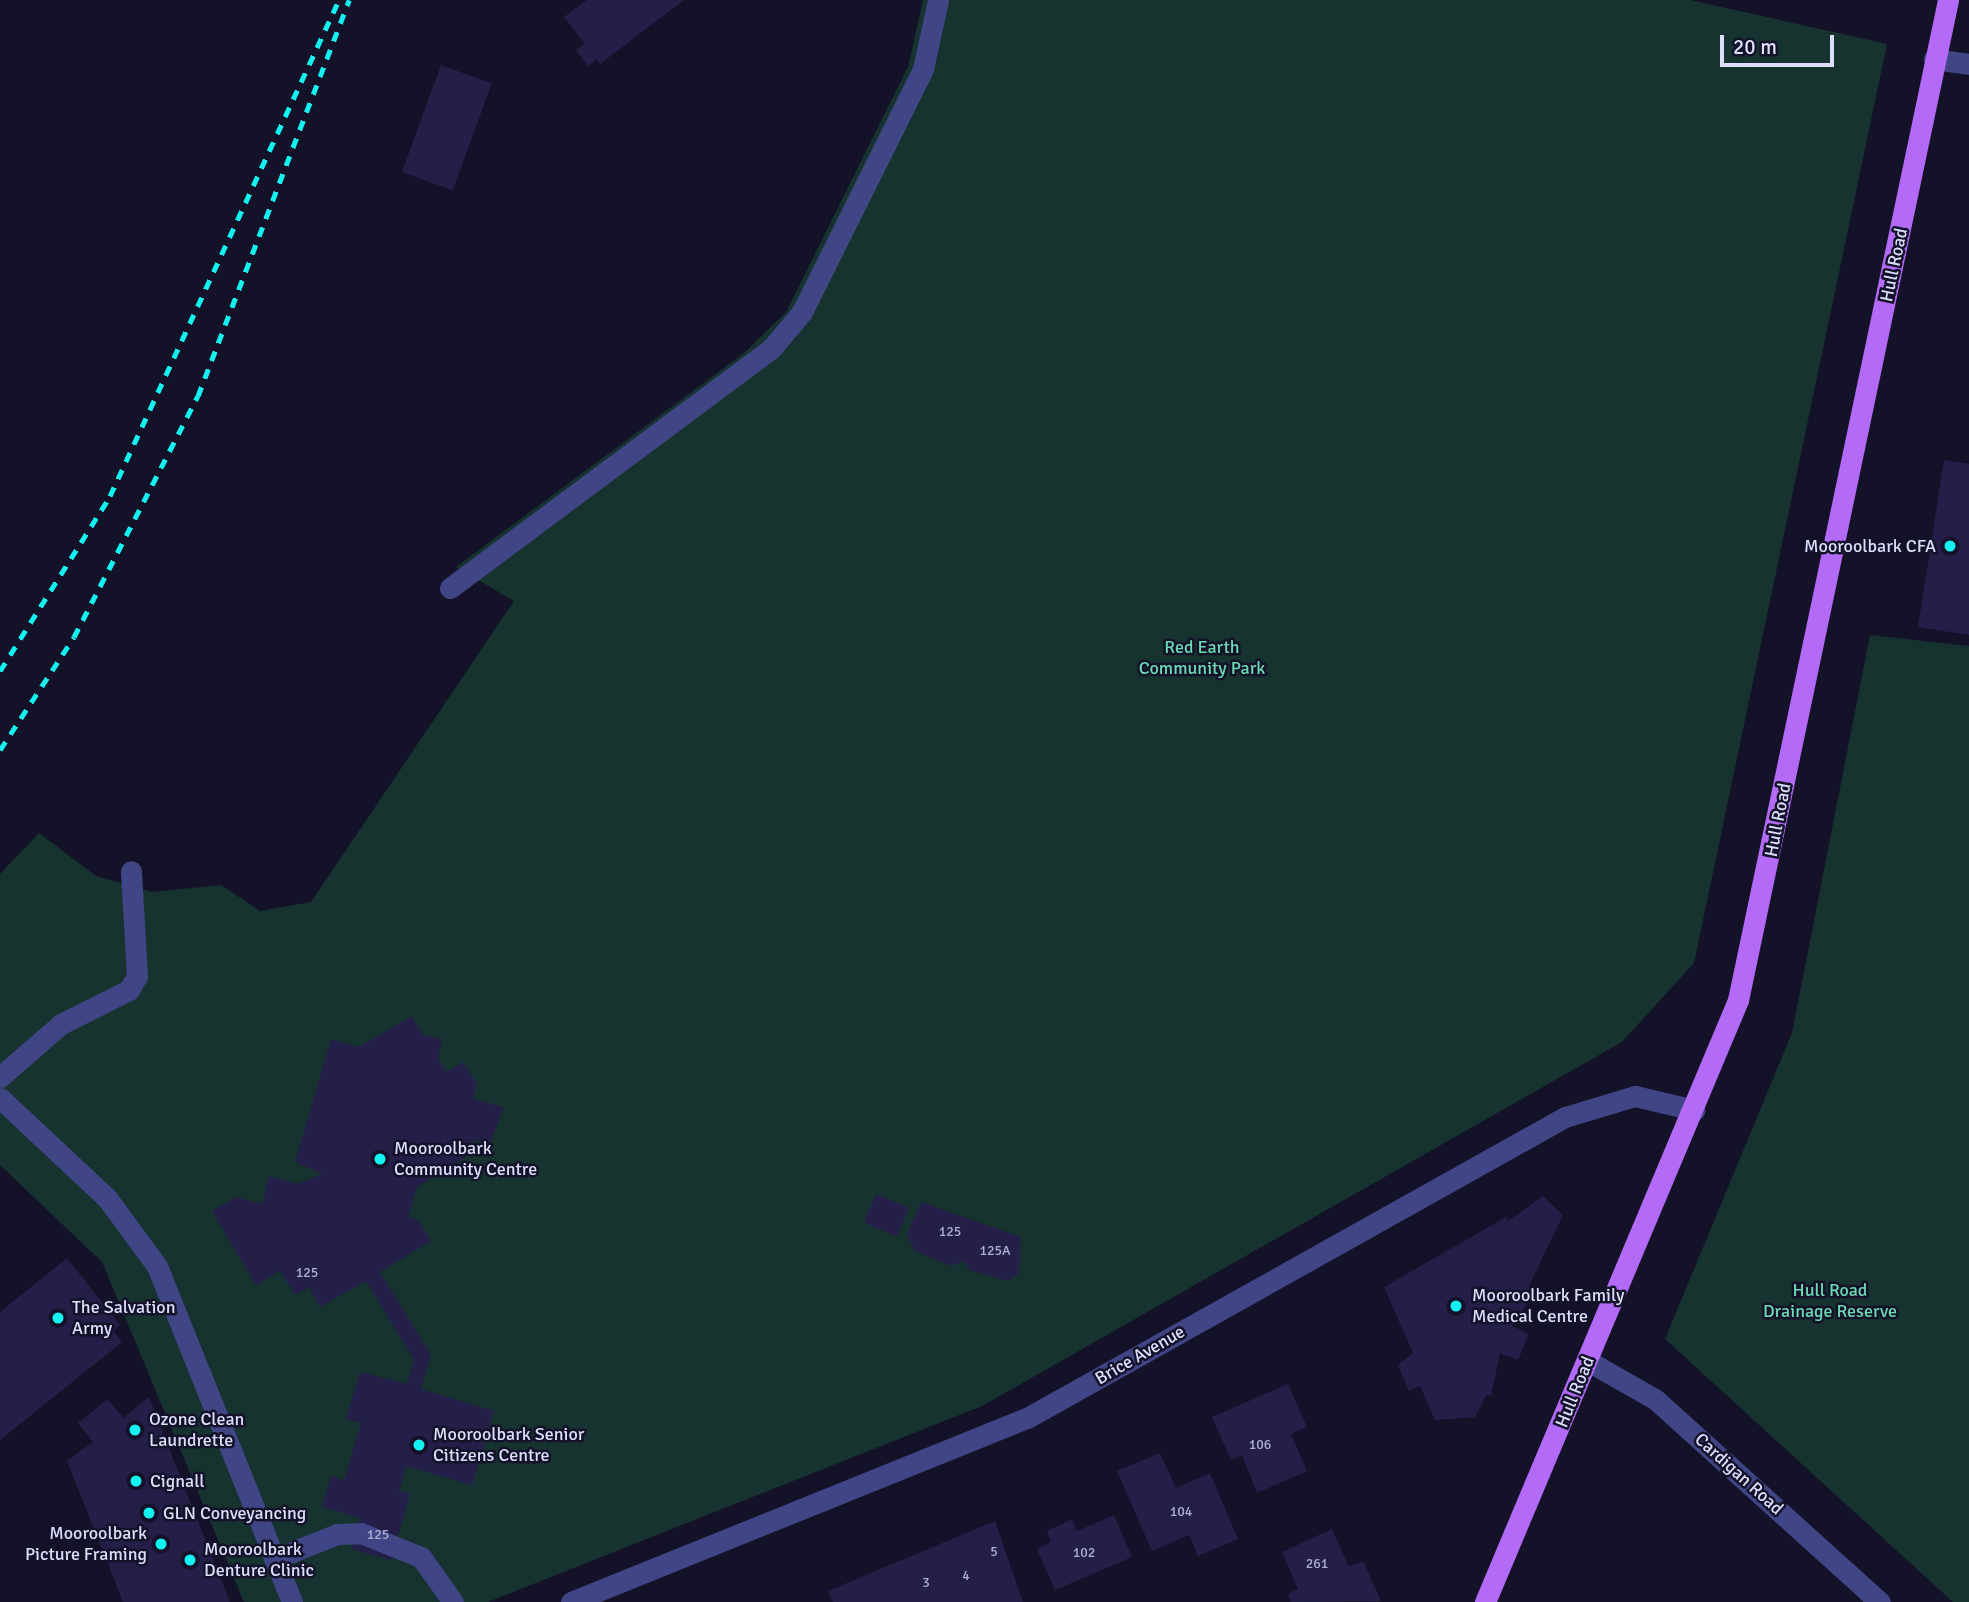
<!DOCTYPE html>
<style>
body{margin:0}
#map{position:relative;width:1969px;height:1602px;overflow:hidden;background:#141229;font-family:Signika,sans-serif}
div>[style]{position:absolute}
.green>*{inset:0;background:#16332f}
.building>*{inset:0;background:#231f49;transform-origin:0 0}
.minor>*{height:21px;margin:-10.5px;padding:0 10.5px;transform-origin:10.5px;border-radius:10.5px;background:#404586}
.major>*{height:21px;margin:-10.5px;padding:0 10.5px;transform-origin:10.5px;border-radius:10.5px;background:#b36af7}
.rail>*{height:5px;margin-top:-2.5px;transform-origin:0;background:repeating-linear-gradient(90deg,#13f2f1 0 10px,transparent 0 19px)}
.dots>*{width:19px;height:19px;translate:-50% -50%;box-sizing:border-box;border:4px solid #141229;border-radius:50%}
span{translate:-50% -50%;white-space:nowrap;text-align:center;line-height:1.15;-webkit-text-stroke:5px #141229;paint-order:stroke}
.number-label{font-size:14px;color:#aeaed0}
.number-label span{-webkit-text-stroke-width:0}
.street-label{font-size:18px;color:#ddddfd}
.poi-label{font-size:18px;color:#ddddfd}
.right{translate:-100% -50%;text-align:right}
.left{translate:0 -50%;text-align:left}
.park-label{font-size:18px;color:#6bdbb3}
.scale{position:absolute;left:1720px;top:35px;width:114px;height:32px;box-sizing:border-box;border:4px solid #ddddfd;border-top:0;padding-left:9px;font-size:21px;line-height:24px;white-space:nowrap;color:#ddddfd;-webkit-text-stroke:5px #141229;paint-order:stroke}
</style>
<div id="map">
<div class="green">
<i style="clip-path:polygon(923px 0,1690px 0,1887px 44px,1694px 963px,1622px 1042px,982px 1406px,488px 1602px,244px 1602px,102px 1262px,0 1165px,0 874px,39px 833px,96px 876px,152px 892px,221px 885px,260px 911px,311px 902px,514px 601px,456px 567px,744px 353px,786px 312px,908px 67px)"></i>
<i style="clip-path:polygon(1870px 635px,1969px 646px,1969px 1602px,1953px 1602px,1665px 1339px,1792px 1033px)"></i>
</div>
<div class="building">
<i style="clip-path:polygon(587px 0,684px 0,600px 64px,597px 59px,588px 66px,576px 50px,585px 44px,564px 17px)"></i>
<i style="left:441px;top:65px;width:54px;height:114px;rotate:20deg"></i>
<i style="clip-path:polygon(1944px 460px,1969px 464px,1969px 635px,1918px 627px)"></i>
<i style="clip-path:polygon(412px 1016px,423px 1035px,442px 1039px,438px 1058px,446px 1072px,463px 1062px,477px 1084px,473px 1099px,504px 1107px,490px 1144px,473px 1140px,469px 1155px,417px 1187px,408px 1217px,418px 1220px,431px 1241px,380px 1272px,431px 1355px,421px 1389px,494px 1411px,472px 1485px,406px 1466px,399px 1491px,410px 1494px,391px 1560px,351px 1549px,360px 1518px,322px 1507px,331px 1476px,344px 1480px,361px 1423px,346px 1419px,360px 1372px,407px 1384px,414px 1360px,366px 1281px,320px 1307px,309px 1287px,295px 1295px,280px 1271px,256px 1285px,212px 1211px,236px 1197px,262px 1204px,269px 1176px,298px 1184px,322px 1174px,295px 1162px,331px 1039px,359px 1047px)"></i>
<i style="left:876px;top:1194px;width:36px;height:31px;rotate:23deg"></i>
<i style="clip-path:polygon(1543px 1196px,1563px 1215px,1529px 1286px,1537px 1289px,1512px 1326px,1529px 1334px,1518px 1360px,1500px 1353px,1491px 1396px,1487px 1394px,1475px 1417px,1435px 1420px,1420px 1386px,1409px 1391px,1398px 1365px,1413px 1353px,1384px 1287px,1506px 1217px,1508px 1221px)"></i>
<i style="clip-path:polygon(921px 1202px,1021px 1237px,1019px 1273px,1008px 1281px,969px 1270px,964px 1261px,951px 1266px,915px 1251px,907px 1234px)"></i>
<i style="clip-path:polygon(67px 1258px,120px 1325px,113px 1331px,122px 1342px,0 1440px,0 1312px)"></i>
<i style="clip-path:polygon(1288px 1384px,1307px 1427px,1291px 1434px,1307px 1471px,1257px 1493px,1242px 1455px,1231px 1460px,1212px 1417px)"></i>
<i style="clip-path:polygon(149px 1397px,182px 1481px,230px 1602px,123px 1602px,67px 1461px,93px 1442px,78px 1423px,108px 1399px,123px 1418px)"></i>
<i style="clip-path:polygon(1160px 1453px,1176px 1488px,1210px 1473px,1238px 1539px,1198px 1556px,1189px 1535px,1152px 1551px,1117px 1471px)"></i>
<i style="clip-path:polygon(1114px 1515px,1132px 1557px,1055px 1590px,1037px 1549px,1051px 1542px,1047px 1531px,1072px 1519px,1077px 1531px)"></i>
<i style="clip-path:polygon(995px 1521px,1023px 1602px,833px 1602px,828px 1591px)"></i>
<i style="clip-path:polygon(1332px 1529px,1349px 1567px,1363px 1561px,1381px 1601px,1291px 1602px,1288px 1594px,1298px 1589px,1282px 1552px)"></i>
</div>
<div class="minor">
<i style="left:1934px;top:59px;width:35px;rotate:8deg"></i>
<i style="left:450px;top:588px;width:400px;rotate:-36.7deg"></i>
<i style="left:771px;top:349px;width:48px;rotate:-50deg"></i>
<i style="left:802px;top:312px;width:271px;rotate:-63.5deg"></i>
<i style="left:923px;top:69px;width:71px;rotate:-77.7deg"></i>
<i style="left:0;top:1077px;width:81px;rotate:-41deg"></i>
<i style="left:61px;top:1024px;width:76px;rotate:-26.6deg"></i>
<i style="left:129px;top:990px;width:16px;rotate:-60deg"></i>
<i style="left:137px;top:976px;width:105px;rotate:-93.3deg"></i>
<i style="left:0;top:1098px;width:146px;rotate:43.1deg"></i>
<i style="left:107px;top:1198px;width:84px;rotate:53.7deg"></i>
<i style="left:157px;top:1266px;width:362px;rotate:68.1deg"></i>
<i style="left:1588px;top:1361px;width:77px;rotate:29.6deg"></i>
<i style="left:1655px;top:1399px;width:303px;rotate:42.1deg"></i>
<i style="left:274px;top:1559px;width:68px;rotate:-21.6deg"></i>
<i style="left:337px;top:1534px;width:24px;rotate:-2deg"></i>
<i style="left:361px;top:1533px;width:65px;rotate:21.8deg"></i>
<i style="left:421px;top:1557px;width:55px;rotate:54.6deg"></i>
<i style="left:571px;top:1602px;width:492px;rotate:-22deg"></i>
<i style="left:1027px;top:1418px;width:616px;rotate:-29.23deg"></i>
<i style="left:1565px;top:1117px;width:73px;rotate:-16.7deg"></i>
<i style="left:1635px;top:1096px;width:61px;rotate:13.3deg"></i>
</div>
<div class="major">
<i style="left:1485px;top:1602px;width:653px;rotate:-67.2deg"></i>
<i style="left:1738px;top:1000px;width:1022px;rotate:-78.14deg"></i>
</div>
<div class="rail">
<i style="left:0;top:671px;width:207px;rotate:-57.8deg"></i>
<i style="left:110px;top:496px;width:546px;rotate:-65.22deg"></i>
<i style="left:0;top:750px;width:135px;rotate:-56.8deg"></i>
<i style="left:74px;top:637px;width:271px;rotate:-62.8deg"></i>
<i style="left:198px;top:396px;width:424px;rotate:-69.1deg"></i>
</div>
<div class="dots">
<i style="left:1950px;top:546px;background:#13f2f1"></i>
<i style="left:380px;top:1159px;background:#13f2f1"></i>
<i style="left:1456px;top:1306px;background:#13f2f1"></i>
<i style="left:58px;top:1318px;background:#13f2f1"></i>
<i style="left:135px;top:1430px;background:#13f2f1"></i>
<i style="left:419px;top:1445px;background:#13f2f1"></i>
<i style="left:136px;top:1481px;background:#13f2f1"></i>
<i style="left:149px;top:1513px;background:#13f2f1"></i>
<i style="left:161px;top:1544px;background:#13f2f1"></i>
<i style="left:190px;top:1560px;background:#13f2f1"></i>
</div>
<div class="number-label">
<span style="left:950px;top:1232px">125</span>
<span style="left:995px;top:1251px">125A</span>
<span style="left:307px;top:1273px">125</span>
<span style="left:1260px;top:1445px">106</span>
<span style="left:1181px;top:1512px">104</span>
<span style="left:378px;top:1535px">125</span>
<span style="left:994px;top:1552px">5</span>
<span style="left:1084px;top:1553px">102</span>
<span style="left:1317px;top:1564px">261</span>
<span style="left:966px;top:1576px">4</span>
<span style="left:926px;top:1583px">3</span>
</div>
<div class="street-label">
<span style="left:1894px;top:265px;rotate:-78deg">Hull Road</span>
<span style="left:1778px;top:820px;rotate:-79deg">Hull Road</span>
<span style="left:1140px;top:1355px;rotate:-30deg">Brice Avenue</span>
<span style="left:1575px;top:1392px;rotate:-68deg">Hull Road</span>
<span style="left:1739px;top:1474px;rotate:42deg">Cardigan Road</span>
</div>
<div class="poi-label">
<span class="right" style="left:1936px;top:546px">Mooroolbark CFA</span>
<span class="left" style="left:394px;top:1159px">Mooroolbark<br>Community Centre</span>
<span class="left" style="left:1472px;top:1306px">Mooroolbark Family<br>Medical Centre</span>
<span class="left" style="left:72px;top:1318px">The Salvation<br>Army</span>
<span class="left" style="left:149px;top:1430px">Ozone Clean<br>Laundrette</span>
<span class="left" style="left:433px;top:1445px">Mooroolbark Senior<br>Citizens Centre</span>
<span class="left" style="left:150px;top:1481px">Cignall</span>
<span class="left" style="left:163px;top:1513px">GLN Conveyancing</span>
<span class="right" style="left:147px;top:1544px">Mooroolbark<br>Picture Framing</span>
<span class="left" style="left:204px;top:1560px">Mooroolbark<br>Denture Clinic</span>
</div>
<div class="park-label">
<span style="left:1202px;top:658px">Red Earth<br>Community Park</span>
<span style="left:1830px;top:1301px">Hull Road<br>Drainage Reserve</span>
</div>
<div class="scale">20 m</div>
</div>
